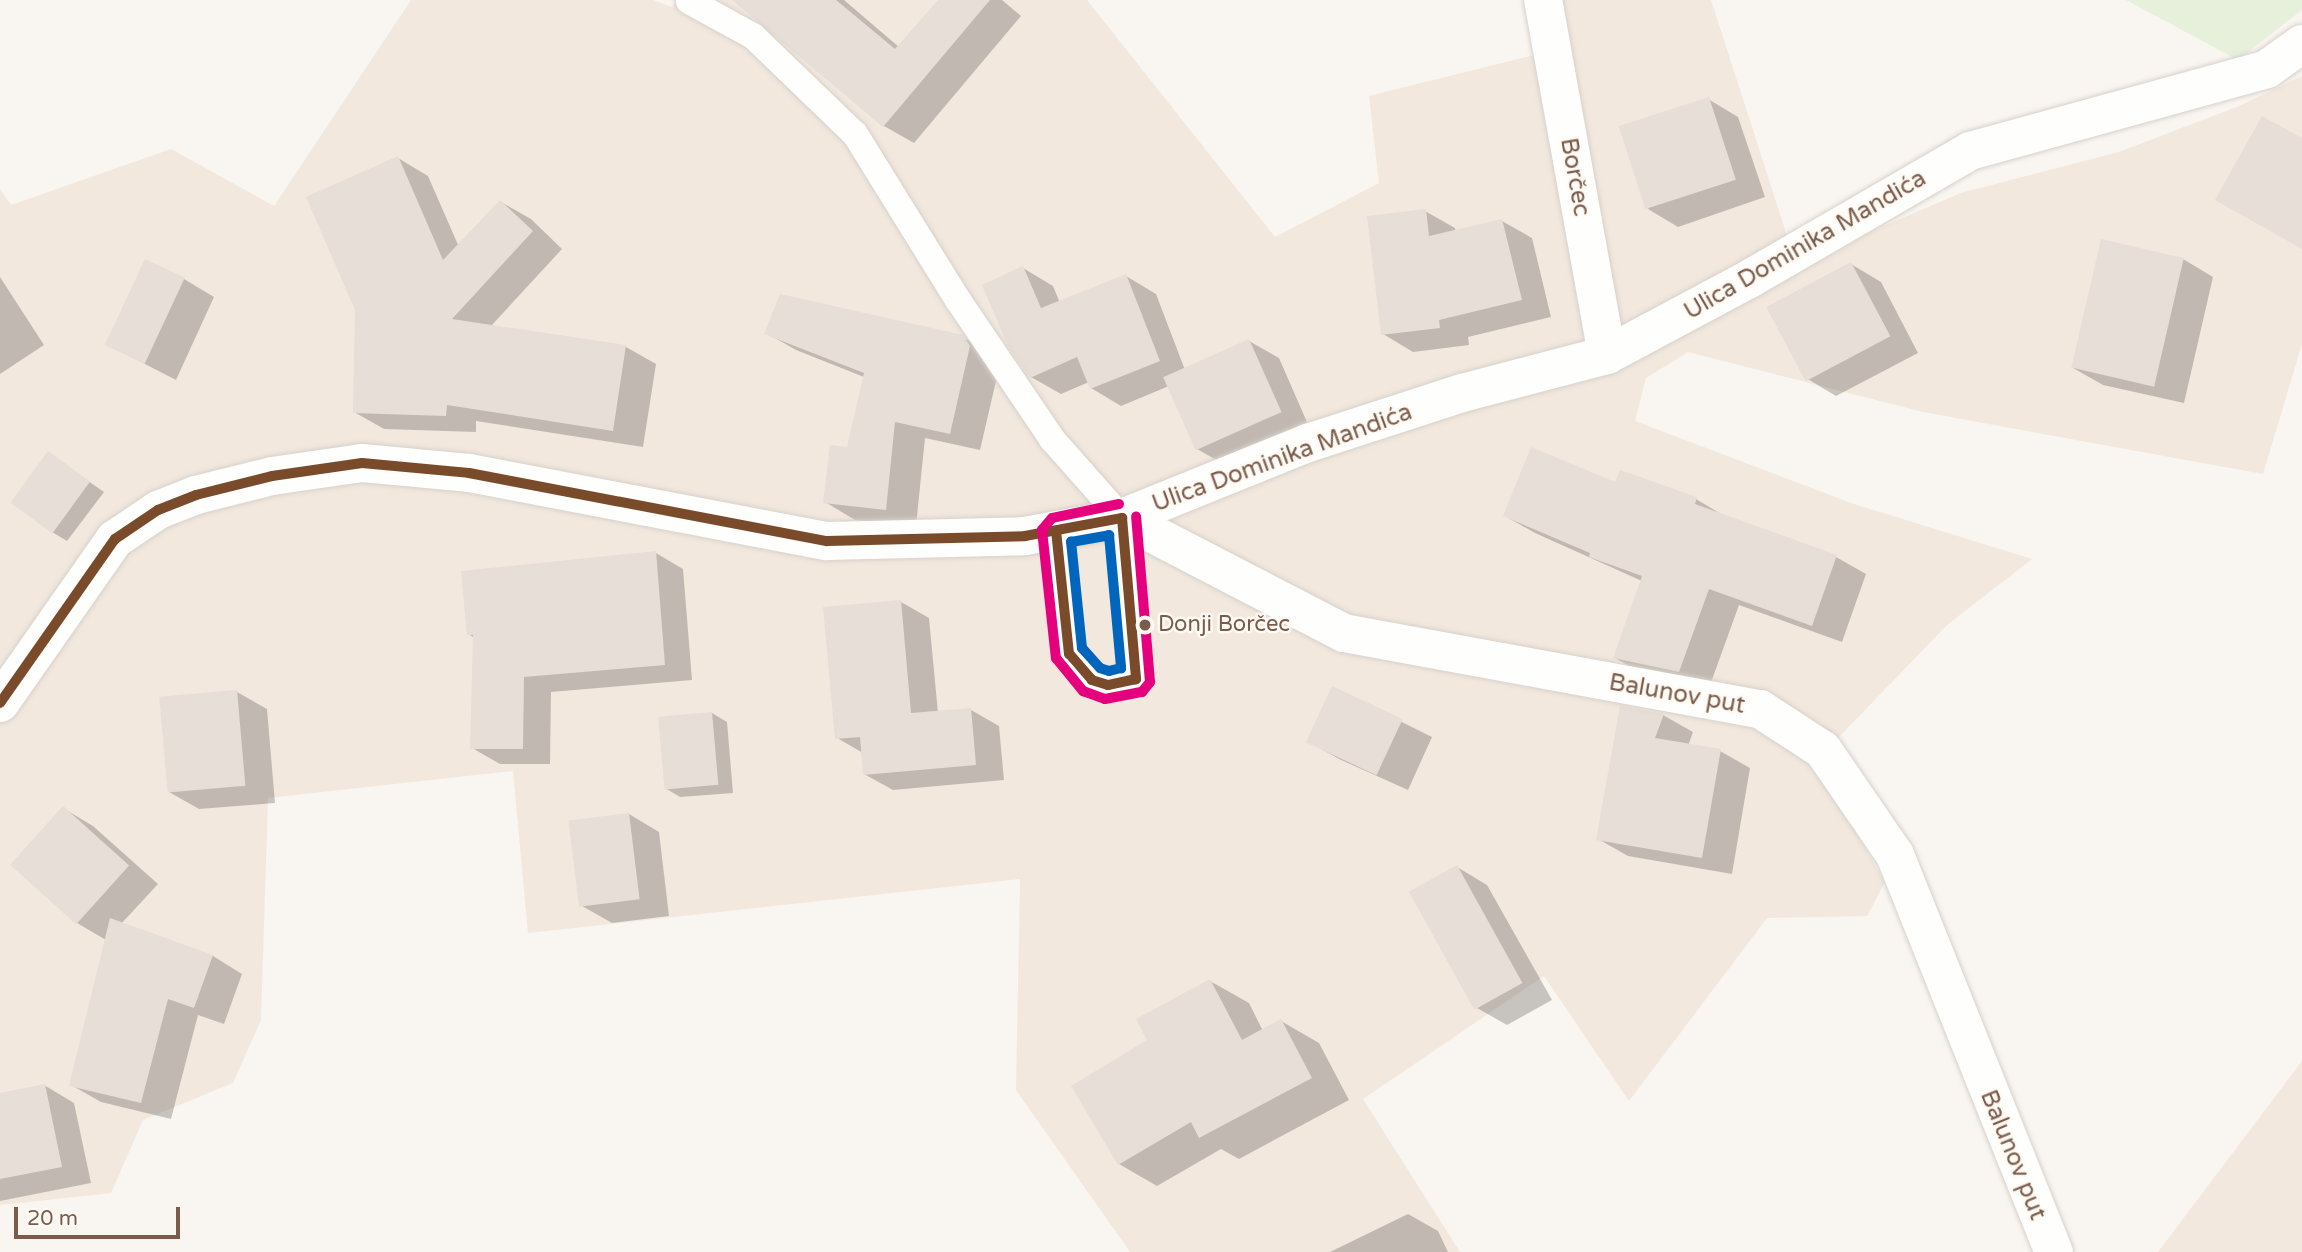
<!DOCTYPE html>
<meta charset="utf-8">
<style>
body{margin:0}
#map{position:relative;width:2302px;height:1252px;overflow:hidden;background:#f9f5f0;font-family:"Varela Round",sans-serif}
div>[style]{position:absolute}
.residential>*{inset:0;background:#f2e8de}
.green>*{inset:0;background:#e7f0db}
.shadow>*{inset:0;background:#0003}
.building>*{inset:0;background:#e6ded7;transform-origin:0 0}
.roads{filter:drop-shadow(0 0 2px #d7d1cb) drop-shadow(0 0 2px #d7d1cb)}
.lane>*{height:26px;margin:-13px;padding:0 13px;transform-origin:13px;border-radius:13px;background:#fefefd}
.street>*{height:38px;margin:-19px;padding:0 19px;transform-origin:19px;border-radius:19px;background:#fefefd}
.secondary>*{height:38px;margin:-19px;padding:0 19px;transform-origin:19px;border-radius:19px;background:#fefefd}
.bus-1>*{height:10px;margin:-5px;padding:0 5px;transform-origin:5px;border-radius:5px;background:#7a4b2a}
.bus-2>*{height:10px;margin:-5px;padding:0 5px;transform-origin:5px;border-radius:5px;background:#0065bd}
.bus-3>*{height:10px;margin:-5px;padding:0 5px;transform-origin:5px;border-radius:5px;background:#e5007d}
.dots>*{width:19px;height:19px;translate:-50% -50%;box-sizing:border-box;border:4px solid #fffaf3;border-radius:50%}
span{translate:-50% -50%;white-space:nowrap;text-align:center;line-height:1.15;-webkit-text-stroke:5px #fffaf3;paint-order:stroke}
.bus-label{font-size:22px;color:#7a5c4d}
.left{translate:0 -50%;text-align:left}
.street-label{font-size:24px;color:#7a5c4d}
.scale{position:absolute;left:14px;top:1207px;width:166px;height:32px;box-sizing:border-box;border:4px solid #7a5c4d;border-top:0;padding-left:9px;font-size:21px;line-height:24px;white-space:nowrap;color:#7a5c4d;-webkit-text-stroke:5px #fffaf3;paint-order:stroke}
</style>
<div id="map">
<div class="residential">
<i style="clip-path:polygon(411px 0,653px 0,672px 7px,677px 0,1087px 0,1275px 237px,1379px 183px,1369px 96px,1562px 48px,1554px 0,1711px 0,1799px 273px,1874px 230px,1961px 193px,2119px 152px,2239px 106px,2302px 76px,2302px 344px,2263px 474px,1923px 412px,1688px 352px,1646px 378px,1635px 421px,1851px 503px,2032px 559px,1947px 625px,1810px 767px,1840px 804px,1885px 882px,1867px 916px,1767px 918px,1629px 1101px,1544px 976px,1363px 1099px,1460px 1252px,1130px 1252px,1016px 1090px,1020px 879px,528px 933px,513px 771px,268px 798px,261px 1020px,233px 1083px,143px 1120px,111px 1193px,0 1205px,0 189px,11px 205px,171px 149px,274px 206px)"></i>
<i style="clip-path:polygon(2302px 1061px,2302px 1252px,2158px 1252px)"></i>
</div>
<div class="green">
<i style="clip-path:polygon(2126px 0,2302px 0,2302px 10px,2238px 60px)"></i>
</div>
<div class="shadow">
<i style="clip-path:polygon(759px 0,844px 0,899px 47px,940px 0,1002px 0,1021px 16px,914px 143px,884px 126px,749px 12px)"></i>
<i style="clip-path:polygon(1708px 99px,1738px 117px,1765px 197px,1678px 227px,1648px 209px)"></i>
<i style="clip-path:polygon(398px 158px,428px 176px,459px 247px,501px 202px,531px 219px,562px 249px,491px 326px,626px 347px,656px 364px,643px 447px,476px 421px,476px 432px,384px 429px,354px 412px)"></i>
<i style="clip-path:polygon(1425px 211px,1455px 228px,1456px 232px,1502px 221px,1532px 238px,1551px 317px,1468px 337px,1469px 345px,1413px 352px,1383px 334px)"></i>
<i style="clip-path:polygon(2183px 259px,2213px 277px,2184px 403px,2103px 385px,2073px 368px)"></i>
<i style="clip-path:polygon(1851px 264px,1881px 282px,1918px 353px,1836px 396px,1806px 378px)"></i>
<i style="clip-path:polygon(1023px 268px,1053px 286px,1060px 303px,1126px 276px,1156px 294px,1185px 370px,1249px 341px,1279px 358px,1310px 429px,1227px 466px,1197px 449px,1169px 386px,1121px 406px,1091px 388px,1089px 382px,1061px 394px,1031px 377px)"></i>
<i style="clip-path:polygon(0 277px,44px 345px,0 374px)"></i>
<i style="clip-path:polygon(184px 279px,214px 297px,176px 380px,108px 345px)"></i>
<i style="clip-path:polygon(766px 333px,962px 337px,993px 354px,1000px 364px,980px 450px,925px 438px,916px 526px,855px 520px,825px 502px,849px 449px,864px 377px,796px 350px)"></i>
<i style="clip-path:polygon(48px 453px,104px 492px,67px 541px,52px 532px)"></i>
<i style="clip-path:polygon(1616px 484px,1696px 499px,1726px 517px,1836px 557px,1866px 574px,1842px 642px,1739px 605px,1709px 688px,1645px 675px,1615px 658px,1642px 581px,1535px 533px,1505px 516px)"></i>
<i style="clip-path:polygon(656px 553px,683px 569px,692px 680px,551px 692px,550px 764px,500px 764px,472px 748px,475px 638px,468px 634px)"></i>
<i style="clip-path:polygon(901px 602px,929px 618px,938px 713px,971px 710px,999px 726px,1004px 780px,893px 790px,864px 774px,863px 753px,837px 738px)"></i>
<i style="clip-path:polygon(1333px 688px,1432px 737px,1408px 790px,1339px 759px,1309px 742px)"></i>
<i style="clip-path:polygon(237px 692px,267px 709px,275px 803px,199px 809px,169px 792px)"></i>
<i style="clip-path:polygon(712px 713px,727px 722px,733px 793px,680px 797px,665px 788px)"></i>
<i style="clip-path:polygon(1663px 715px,1693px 732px,1688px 746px,1720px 751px,1750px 768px,1732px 874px,1628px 856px,1598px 839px)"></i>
<i style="clip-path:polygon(63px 808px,93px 826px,158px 884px,121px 924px,213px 956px,242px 974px,224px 1024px,198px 1015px,171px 1119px,101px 1102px,71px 1085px,106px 940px,77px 923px)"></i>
<i style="clip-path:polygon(629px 814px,659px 832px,669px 916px,612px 923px,582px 906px)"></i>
<i style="clip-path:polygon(1457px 867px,1487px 885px,1552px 1000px,1507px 1025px,1477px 1008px)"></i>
<i style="clip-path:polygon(1210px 981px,1249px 1003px,1263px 1031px,1281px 1021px,1319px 1043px,1349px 1100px,1239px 1159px,1221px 1149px,1157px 1186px,1119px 1164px,1149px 1041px)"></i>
<i style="clip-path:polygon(44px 1085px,74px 1103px,91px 1183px,0 1201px,0 1094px)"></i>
<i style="clip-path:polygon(1408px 1214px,1438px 1231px,1448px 1252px,1330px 1252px)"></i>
</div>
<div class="building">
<i style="clip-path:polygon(732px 0,836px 0,895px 49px,938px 0,990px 0,883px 127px)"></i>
<i style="left:1709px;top:97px;width:87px;height:95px;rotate:72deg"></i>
<i style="clip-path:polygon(2262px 116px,2302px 138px,2302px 249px,2215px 200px)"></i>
<i style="clip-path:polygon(398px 156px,443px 260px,500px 200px,533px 231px,452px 319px,626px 345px,613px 431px,447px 405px,446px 416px,353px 413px,355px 310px,306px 197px)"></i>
<i style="clip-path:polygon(1426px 209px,1429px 236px,1502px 219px,1522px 300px,1439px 320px,1440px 328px,1381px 335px,1367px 216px)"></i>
<i style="left:2101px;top:239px;width:85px;height:132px;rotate:13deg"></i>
<i style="left:145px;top:259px;width:44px;height:95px;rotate:25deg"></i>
<i style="left:1851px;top:262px;width:84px;height:96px;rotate:62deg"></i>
<i style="clip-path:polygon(1023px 266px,1041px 308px,1126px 274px,1160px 361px,1090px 389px,1077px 357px,1030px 378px,1008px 346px,982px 285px)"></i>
<i style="clip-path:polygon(780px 294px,963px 335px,970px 346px,950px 434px,895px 422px,886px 510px,823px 503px,830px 445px,847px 447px,864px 373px,764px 334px)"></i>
<i style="left:1249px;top:339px;width:80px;height:94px;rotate:66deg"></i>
<i style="clip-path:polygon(1531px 447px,1615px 482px,1620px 470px,1697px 497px,1695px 504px,1837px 555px,1812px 626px,1709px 589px,1679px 672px,1613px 658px,1642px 576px,1589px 557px,1590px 553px,1503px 516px)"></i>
<i style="left:48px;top:451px;width:52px;height:64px;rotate:36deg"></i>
<i style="clip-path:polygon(656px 551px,665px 665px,524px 677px,523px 749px,470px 749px,473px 635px,467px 635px,461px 571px)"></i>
<i style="clip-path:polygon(901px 600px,911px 713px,971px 708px,976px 765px,863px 775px,860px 737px,835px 739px,823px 607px)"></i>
<i style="left:1332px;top:686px;width:78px;height:62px;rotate:25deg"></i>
<i style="left:237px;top:690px;width:96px;height:78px;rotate:85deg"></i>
<i style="clip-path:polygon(1620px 706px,1664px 714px,1655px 738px,1721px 749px,1702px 858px,1596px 840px)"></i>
<i style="left:712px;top:712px;width:73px;height:54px;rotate:85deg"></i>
<i style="left:63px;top:806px;width:89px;height:79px;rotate:42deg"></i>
<i style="left:629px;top:813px;width:87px;height:61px;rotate:83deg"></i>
<i style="left:1457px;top:865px;width:135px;height:55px;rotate:61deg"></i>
<i style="clip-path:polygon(110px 918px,213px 955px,194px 1008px,168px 999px,141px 1103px,69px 1086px)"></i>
<i style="clip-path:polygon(1210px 979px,1242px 1040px,1281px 1019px,1312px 1078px,1199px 1138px,1191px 1122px,1118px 1165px,1071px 1086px,1147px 1040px,1136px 1019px)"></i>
<i style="clip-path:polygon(45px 1084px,62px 1167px,0 1179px,0 1093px)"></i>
</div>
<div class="roads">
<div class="lane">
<i style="left:689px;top:1px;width:73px;rotate:28.7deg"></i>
<i style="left:753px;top:36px;width:141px;rotate:43.9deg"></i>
<i style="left:855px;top:134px;width:195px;rotate:58.2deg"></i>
<i style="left:958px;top:300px;width:168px;rotate:55.9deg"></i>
<i style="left:1052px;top:439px;width:106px;rotate:48.5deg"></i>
<i style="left:1122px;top:518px;width:162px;rotate:85deg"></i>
<i style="left:1136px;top:679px;width:29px;rotate:168deg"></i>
<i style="left:1108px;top:685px;width:17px;rotate:-163deg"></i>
<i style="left:1092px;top:680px;width:35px;rotate:-131deg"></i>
<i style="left:1069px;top:654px;width:124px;rotate:-96deg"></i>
</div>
<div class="street">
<i style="left:1607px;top:355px;width:163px;rotate:-28.1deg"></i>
<i style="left:1751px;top:278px;width:253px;rotate:-30.1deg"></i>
<i style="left:1970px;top:151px;width:308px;rotate:-15.4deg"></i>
<i style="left:2267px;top:69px;width:43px;rotate:-35.5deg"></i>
<i style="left:1122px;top:518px;width:250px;rotate:27.4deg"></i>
<i style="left:1344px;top:633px;width:423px;rotate:10.4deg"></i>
<i style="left:1760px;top:709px;width:75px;rotate:33.1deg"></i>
<i style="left:1823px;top:750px;width:127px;rotate:55.6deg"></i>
<i style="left:1895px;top:855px;width:428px;rotate:68.2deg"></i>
</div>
<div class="secondary">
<i style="left:0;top:703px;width:200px;rotate:-55deg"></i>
<i style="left:115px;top:539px;width:52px;rotate:-34deg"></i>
<i style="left:158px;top:510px;width:41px;rotate:-21.5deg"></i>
<i style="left:196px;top:495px;width:78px;rotate:-14deg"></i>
<i style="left:272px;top:476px;width:91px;rotate:-8.2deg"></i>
<i style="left:362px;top:463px;width:107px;rotate:5.3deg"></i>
<i style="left:469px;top:473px;width:364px;rotate:10.8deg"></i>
<i style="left:827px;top:541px;width:198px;rotate:-1.4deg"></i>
<i style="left:1025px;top:536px;width:99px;rotate:-10.5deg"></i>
<i style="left:1122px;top:518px;width:201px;rotate:-22deg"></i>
<i style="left:1308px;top:443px;width:162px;rotate:-18deg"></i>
<i style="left:1462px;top:393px;width:150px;rotate:-14.7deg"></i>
<i style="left:1607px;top:355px;width:361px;rotate:-100.2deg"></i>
</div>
</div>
<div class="bus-1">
<i style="left:0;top:703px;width:200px;rotate:-55deg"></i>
<i style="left:115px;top:539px;width:52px;rotate:-34deg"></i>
<i style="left:158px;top:510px;width:41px;rotate:-21.5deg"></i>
<i style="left:196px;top:495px;width:78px;rotate:-14deg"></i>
<i style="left:272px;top:476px;width:91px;rotate:-8.2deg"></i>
<i style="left:362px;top:463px;width:107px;rotate:5.3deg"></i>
<i style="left:469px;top:473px;width:364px;rotate:10.8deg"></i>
<i style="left:827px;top:541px;width:198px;rotate:-1.4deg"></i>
<i style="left:1025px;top:536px;width:99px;rotate:-10.5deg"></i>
<i style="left:1122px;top:518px;width:162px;rotate:85deg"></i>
<i style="left:1136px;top:679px;width:29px;rotate:168deg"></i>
<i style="left:1108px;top:685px;width:17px;rotate:-163deg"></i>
<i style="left:1092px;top:680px;width:35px;rotate:-131deg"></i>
<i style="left:1069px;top:654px;width:124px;rotate:-96deg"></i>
</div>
<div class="bus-2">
<i style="left:1109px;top:535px;width:134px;rotate:84.8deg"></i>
<i style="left:1121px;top:668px;width:12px;rotate:166deg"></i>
<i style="left:1109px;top:671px;width:9px;rotate:-162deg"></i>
<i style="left:1100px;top:668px;width:27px;rotate:-132deg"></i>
<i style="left:1082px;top:648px;width:107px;rotate:-95.9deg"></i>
<i style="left:1071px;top:542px;width:39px;rotate:-10deg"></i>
</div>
<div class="bus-3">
<i style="left:1119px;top:504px;width:68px;rotate:168.2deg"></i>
<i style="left:1052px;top:518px;width:16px;rotate:130deg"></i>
<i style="left:1042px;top:530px;width:129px;rotate:83.8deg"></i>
<i style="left:1056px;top:658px;width:43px;rotate:50.7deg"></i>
<i style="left:1083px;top:691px;width:23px;rotate:20deg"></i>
<i style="left:1105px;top:699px;width:38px;rotate:-11deg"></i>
<i style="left:1142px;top:692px;width:13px;rotate:-51deg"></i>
<i style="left:1150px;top:682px;width:166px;rotate:-94.8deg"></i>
</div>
<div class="dots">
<i style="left:1145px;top:625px;background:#7a5c4d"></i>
</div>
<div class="bus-label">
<span class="left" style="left:1158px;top:625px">Donji Borčec</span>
</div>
<div class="street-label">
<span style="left:1575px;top:177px;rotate:80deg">Borčec</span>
<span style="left:1805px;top:245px;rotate:-30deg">Ulica Dominika Mandića</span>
<span style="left:1282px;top:458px;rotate:-20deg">Ulica Dominika Mandića</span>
<span style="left:1677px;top:694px;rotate:10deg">Balunov put</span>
<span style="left:2013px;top:1155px;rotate:68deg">Balunov put</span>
</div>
<div class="scale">20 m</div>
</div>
